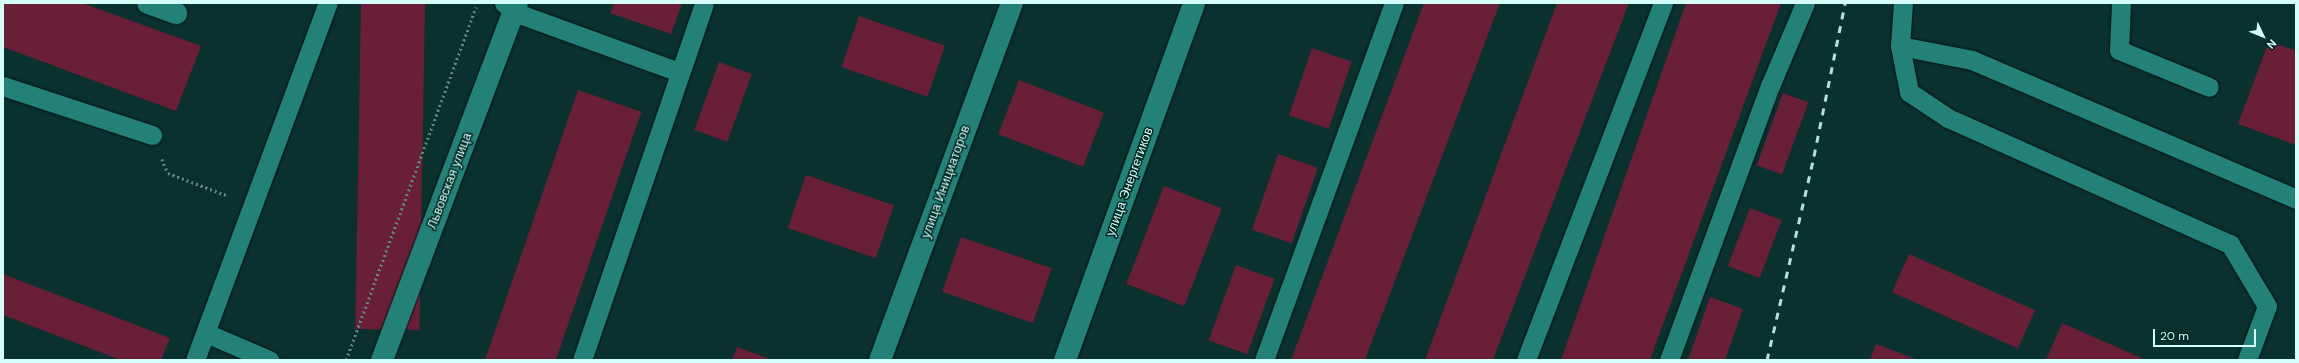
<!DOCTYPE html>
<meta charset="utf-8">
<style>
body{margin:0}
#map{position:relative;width:2299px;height:363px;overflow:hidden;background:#0a312d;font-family:"DM Sans",sans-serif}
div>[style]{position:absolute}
.building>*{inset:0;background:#691f37;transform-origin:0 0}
.path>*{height:2.5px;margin-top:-1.25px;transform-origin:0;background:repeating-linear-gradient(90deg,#5f8682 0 2px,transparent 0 5px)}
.roads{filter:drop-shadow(0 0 1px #071614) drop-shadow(0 0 1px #071614)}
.service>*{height:19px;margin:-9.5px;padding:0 9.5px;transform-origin:9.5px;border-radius:9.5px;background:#238177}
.minor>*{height:22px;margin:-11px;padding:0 11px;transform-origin:11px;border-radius:11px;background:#238177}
.rail>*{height:3px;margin-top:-1.5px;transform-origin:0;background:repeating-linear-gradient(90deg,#b7e0da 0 7px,transparent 0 14px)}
span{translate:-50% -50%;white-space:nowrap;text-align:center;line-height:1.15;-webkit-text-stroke:3px #002723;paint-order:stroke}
.street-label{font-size:13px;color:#d5fef8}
.frame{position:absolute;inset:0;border:4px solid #d5fef8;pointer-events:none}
.north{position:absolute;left:2243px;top:16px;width:40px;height:40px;-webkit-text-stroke:3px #002723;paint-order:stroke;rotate:133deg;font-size:11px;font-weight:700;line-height:16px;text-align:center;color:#d5fef8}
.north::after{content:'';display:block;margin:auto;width:14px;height:18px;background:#d5fef8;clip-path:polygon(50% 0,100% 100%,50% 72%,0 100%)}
.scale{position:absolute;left:2153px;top:329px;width:103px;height:18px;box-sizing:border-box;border:2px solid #d5fef8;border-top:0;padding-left:5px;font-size:12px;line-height:14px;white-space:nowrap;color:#d5fef8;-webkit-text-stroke:3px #002723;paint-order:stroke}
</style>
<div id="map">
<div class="building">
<i style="clip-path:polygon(3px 3px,82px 3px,201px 46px,176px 111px,3px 47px)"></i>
<i style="left:361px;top:3px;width:64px;height:326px;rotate:1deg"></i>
<i style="clip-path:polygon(614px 3px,682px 3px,671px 34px,610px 13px)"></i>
<i style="clip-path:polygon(1424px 3px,1500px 3px,1365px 360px,1291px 360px)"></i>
<i style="clip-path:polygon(1557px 3px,1629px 3px,1493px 360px,1425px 360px)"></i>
<i style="clip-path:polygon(1686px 3px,1781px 3px,1650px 360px,1561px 360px)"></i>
<i style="left:859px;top:16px;width:91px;height:54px;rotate:19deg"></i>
<i style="clip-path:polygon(2269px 41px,2296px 51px,2296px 145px,2238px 124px)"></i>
<i style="left:1312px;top:48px;width:42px;height:71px;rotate:19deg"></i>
<i style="left:719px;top:62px;width:35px;height:72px;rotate:20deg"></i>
<i style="left:1019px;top:80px;width:91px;height:58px;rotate:21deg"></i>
<i style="left:578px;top:90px;width:67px;height:287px;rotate:19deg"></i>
<i style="left:1783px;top:93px;width:27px;height:77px;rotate:20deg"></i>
<i style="left:1278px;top:154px;width:42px;height:80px;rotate:19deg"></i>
<i style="left:806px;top:175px;width:93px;height:56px;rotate:19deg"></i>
<i style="left:1164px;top:186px;width:62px;height:105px;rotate:21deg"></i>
<i style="left:1750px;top:208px;width:34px;height:62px;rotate:21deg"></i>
<i style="left:961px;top:237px;width:96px;height:58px;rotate:19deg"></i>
<i style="left:1909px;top:254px;width:138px;height:42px;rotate:24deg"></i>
<i style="left:1236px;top:265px;width:41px;height:80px;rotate:20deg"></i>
<i style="clip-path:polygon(3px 274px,170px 338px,161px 360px,121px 360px,3px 315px)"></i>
<i style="clip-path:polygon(1710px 297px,1743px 309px,1725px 360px,1688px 360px)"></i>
<i style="clip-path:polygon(2062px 323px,2146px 360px,2046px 360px)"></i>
<i style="clip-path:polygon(1876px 344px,1918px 360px,1870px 360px)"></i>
<i style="clip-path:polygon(737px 347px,773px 360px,732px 360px)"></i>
</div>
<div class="path">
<i style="left:162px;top:159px;width:15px;rotate:67deg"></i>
<i style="left:168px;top:173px;width:62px;rotate:20.8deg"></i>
<i style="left:346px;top:360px;width:376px;rotate:-69.8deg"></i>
</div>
<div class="roads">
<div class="service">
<i style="left:504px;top:3px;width:13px;rotate:42deg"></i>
<i style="left:514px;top:12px;width:176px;rotate:20deg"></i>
<i style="left:1903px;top:3px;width:43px;rotate:94deg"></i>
<i style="left:1900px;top:46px;width:47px;rotate:78.9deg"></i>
<i style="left:1909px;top:92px;width:47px;rotate:33.7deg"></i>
<i style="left:1948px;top:118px;width:309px;rotate:24.1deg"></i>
<i style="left:2230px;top:244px;width:72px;rotate:59.2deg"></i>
<i style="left:2267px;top:306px;width:58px;rotate:110.3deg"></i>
<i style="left:2121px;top:3px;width:47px;rotate:92.4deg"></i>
<i style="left:2119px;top:50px;width:97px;rotate:22.3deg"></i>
<i style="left:1900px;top:46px;width:73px;rotate:11deg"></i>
<i style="left:1972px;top:60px;width:353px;rotate:23.2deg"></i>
<i style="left:3px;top:86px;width:157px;rotate:18.2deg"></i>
<i style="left:206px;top:333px;width:69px;rotate:23.2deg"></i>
<i style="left:195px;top:360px;width:381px;rotate:-69.6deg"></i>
<i style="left:582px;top:360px;width:377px;rotate:-71.1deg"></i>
<i style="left:1264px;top:360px;width:380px;rotate:-70deg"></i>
<i style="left:1526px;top:360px;width:382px;rotate:-69deg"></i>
<i style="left:1669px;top:360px;width:292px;rotate:-69.8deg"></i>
<i style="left:1770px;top:86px;width:90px;rotate:-67.1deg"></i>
</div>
<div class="minor">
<i style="left:148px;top:3px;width:30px;rotate:20deg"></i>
<i style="left:382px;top:360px;width:382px;rotate:-69.3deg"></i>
<i style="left:880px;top:360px;width:381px;rotate:-69.7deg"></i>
<i style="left:1065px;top:360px;width:380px;rotate:-70.1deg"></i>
</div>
</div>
<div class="rail">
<i style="left:1767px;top:360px;width:209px;rotate:-77deg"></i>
<i style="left:1814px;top:156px;width:156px;rotate:-78.5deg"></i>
</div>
<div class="street-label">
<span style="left:450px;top:181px;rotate:-69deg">Львовская улица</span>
<span style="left:946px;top:182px;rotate:-70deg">улица Инициаторов</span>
<span style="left:1130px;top:182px;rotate:-70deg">улица Энергетиков</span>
</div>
<div class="frame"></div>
<div class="north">N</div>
<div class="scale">20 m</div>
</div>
